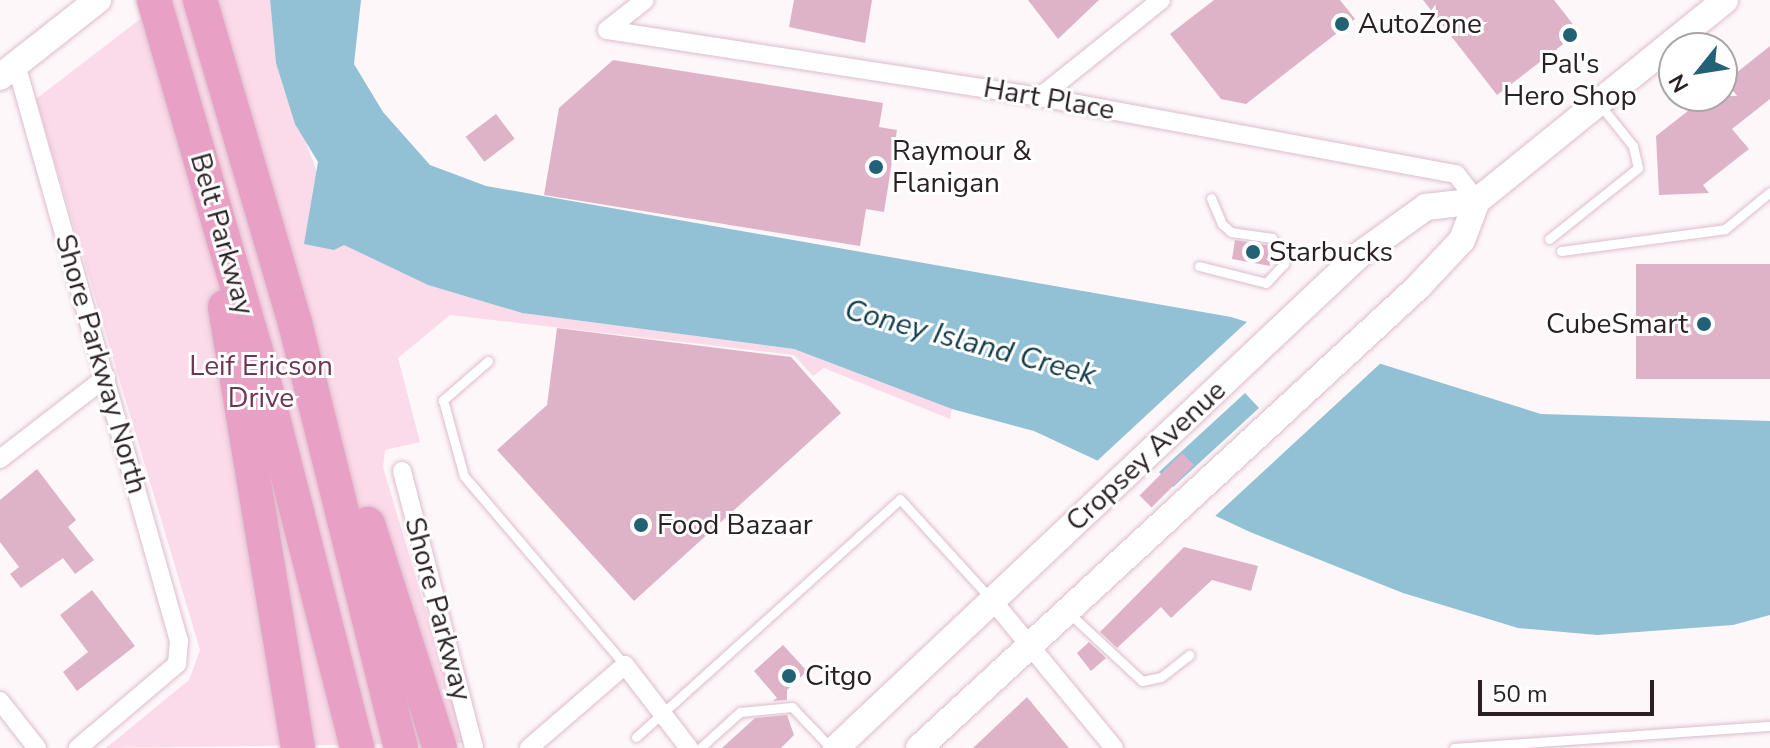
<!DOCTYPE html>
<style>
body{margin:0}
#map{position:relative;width:1770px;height:748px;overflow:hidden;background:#fdf7fa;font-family:"Nunito Sans",sans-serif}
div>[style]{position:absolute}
.green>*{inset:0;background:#fbdae9}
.water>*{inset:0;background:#92c1d5}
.pier>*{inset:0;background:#fdf7fa}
.building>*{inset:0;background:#deb3c7;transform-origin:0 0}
.roads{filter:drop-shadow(0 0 2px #dcbdcc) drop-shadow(0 0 2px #dcbdcc)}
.service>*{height:9px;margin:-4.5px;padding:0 4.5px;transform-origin:4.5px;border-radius:4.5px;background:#fff}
.minor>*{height:18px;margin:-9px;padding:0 9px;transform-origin:9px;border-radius:9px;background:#fff}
.secondary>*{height:26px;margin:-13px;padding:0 13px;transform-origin:13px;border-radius:13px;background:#fff}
.motorway>*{height:34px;margin:-17px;padding:0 17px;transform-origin:17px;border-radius:17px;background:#e8a0c4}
.dots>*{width:22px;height:22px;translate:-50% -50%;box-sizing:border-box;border:4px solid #fff;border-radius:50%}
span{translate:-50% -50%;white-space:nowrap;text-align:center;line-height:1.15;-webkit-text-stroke:6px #fff;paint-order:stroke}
.poi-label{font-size:28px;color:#2a1f24}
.left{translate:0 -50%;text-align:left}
.right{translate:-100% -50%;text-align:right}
.street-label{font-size:28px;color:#2a1f24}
.park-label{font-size:28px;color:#6e3654}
.water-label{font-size:30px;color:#113b4a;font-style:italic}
.north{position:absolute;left:1658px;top:32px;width:80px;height:80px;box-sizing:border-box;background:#fff;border:2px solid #aaa5a7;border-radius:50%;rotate:240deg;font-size:22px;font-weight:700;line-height:32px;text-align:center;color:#2a1f24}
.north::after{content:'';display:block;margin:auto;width:28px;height:36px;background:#236177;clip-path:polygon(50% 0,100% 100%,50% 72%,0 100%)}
.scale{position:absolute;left:1478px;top:680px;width:176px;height:36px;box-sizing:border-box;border:4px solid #2a1f24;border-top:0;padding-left:10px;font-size:24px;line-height:28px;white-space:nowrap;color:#2a1f24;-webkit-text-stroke:6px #fff;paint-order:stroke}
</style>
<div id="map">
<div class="green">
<i style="clip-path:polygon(165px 0,270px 0,276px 63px,344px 244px,428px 285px,522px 313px,794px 349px,952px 409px,950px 419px,824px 368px,813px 376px,794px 355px,450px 315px,398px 358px,420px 442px,385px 450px,383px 467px,465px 743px,106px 748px,189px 680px,200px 650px,36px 99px)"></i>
</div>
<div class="water">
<i style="clip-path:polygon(361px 0,354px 64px,383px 112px,430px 165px,486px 186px,1231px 317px,1541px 414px,1770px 421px,1770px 615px,1733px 625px,1597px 635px,1518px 628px,1403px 593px,1250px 532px,1034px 431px,952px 409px,794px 349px,522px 313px,428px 285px,344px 245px,334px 250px,304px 244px,318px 162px,295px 124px,276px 63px,270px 0)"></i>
</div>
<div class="pier">
<i style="clip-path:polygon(evenodd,1250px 319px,1383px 361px,1213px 518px,1096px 462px,1250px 319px,1245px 393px,1259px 408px,1173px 487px,1159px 472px,1245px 393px)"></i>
</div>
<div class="building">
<i style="clip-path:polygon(794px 0,872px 0,865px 43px,789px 27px)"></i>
<i style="clip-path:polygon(1028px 0,1099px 0,1058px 39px)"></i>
<i style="clip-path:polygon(1214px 0,1340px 0,1355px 19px,1246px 104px,1221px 99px,1170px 34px)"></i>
<i style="clip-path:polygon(1423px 0,1554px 0,1579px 32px,1497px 95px)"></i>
<i style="clip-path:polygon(1770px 46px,1770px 99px,1732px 129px,1749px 149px,1703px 185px,1709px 193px,1659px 195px,1656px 136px,1707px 96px,1737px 96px,1726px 81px)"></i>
<i style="clip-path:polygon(613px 60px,883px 103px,879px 127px,897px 130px,884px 212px,866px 209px,860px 246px,544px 195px,559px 108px)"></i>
<i style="left:496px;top:114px;width:31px;height:38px;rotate:53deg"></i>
<i style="clip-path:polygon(1235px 240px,1267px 245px,1270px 266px,1232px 259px)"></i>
<i style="left:1770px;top:264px;width:115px;height:134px;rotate:90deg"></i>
<i style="clip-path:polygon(557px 328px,791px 357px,841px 413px,634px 601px,497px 450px,547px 405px)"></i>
<i style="left:1182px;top:453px;width:17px;height:60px;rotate:45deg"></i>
<i style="clip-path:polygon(37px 469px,76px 520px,68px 527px,94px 560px,75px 574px,63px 558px,21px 588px,10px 574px,19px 567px,0 542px,0 500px)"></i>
<i style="clip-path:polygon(1184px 547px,1258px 566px,1251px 591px,1212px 580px,1171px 618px,1161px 607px,1117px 648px,1100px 632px)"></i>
<i style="clip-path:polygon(92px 590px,135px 646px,77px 691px,63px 672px,88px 652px,60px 615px)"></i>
<i style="clip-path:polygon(1089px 642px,1106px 658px,1091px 671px,1077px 653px)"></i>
<i style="clip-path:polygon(783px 645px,807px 671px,787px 690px,787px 700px,773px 701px,777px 698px,754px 671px)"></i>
<i style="clip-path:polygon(1027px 697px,1069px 748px,973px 748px)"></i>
<i style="clip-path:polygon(787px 715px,794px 735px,781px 748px,722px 748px,755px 718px)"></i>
</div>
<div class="roads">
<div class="service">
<i style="left:1549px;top:239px;width:114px;rotate:-38.6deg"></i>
<i style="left:1638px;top:168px;width:23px;rotate:-103deg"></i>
<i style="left:1633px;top:146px;width:51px;rotate:-128.7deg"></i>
<i style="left:1561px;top:251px;width:165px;rotate:-7.6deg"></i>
<i style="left:1725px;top:229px;width:58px;rotate:-39.4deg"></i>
<i style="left:1199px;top:266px;width:69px;rotate:14.2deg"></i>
<i style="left:1266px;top:283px;width:26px;rotate:-47deg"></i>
<i style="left:1284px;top:264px;width:29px;rotate:-115deg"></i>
<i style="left:1272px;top:238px;width:41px;rotate:-171.7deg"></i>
<i style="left:1231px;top:232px;width:12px;rotate:-138deg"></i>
<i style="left:1222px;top:224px;width:28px;rotate:-113deg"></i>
<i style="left:488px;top:361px;width:60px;rotate:139.1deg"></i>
<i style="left:443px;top:400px;width:79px;rotate:74.6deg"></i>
<i style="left:464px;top:476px;width:248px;rotate:49.6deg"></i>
<i style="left:1070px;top:614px;width:98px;rotate:42.9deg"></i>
<i style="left:1142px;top:681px;width:19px;rotate:-12deg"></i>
<i style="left:1161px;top:677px;width:36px;rotate:-38deg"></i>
<i style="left:636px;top:737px;width:355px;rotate:-42deg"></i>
<i style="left:900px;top:499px;width:137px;rotate:47.7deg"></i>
<i style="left:700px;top:748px;width:54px;rotate:-42deg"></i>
<i style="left:740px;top:712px;width:52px;rotate:-5.5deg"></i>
<i style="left:792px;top:707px;width:57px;rotate:46.4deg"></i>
<i style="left:1454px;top:748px;width:317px;rotate:-4deg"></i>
</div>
<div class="minor">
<i style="left:607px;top:30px;width:438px;rotate:8.8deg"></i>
<i style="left:1040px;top:97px;width:423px;rotate:10.5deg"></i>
<i style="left:1456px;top:174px;width:34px;rotate:52deg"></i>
<i style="left:607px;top:30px;width:48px;rotate:-38.3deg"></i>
<i style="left:16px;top:64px;width:600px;rotate:74.23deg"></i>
<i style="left:179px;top:641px;width:23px;rotate:95deg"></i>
<i style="left:177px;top:664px;width:130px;rotate:139.7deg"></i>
<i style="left:1040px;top:97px;width:155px;rotate:-38.7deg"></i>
<i style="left:0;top:459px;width:134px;rotate:-37.7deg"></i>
<i style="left:402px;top:471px;width:286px;rotate:75.4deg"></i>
<i style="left:993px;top:601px;width:190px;rotate:50.5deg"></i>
<i style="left:0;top:701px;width:60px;rotate:51.8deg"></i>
<i style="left:529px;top:748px;width:127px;rotate:-40.8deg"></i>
<i style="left:625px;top:665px;width:105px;rotate:52.4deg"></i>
</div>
<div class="secondary">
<i style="left:0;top:77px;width:125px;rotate:-38.2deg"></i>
<i style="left:836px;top:748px;width:717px;rotate:-43.31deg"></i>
<i style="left:1358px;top:256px;width:84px;rotate:-35.8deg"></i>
<i style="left:1426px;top:207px;width:51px;rotate:-6.7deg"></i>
<i style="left:919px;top:748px;width:679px;rotate:-42.73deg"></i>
<i style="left:1418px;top:287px;width:64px;rotate:-46.9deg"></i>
<i style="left:1462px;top:240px;width:42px;rotate:-69deg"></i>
<i style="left:1477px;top:201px;width:319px;rotate:-39deg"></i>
</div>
<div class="motorway">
<i style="left:154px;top:0;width:361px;rotate:73.8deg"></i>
<i style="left:255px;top:347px;width:414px;rotate:75.7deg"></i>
<i style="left:200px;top:0;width:337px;rotate:73.6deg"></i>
<i style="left:295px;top:323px;width:438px;rotate:76deg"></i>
<i style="left:225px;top:307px;width:447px;rotate:80.6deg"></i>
<i style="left:368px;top:524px;width:235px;rotate:72.2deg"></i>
</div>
</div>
<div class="dots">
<i style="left:1342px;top:24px;background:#236177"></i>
<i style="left:1570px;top:35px;background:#236177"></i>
<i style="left:876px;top:167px;background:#236177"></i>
<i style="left:1253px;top:252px;background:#236177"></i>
<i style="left:1704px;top:324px;background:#236177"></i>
<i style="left:641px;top:525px;background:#236177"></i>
<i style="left:789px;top:676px;background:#236177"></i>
</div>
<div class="poi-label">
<span class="left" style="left:1358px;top:24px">AutoZone</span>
<span style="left:1570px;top:80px">Pal's<br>Hero Shop</span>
<span class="left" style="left:892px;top:167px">Raymour &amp;<br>Flanigan</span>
<span class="left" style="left:1269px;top:252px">Starbucks</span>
<span class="right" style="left:1688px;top:324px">CubeSmart</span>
<span class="left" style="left:657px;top:525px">Food Bazaar</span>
<span class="left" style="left:805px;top:676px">Citgo</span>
</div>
<div class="street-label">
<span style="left:1049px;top:99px;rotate:10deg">Hart Place</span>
<span style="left:222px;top:234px;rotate:74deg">Belt Parkway</span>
<span style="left:101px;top:364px;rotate:74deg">Shore Parkway North</span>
<span style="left:1146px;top:456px;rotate:-43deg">Cropsey Avenue</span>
<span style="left:438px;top:609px;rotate:75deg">Shore Parkway</span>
</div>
<div class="park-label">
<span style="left:261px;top:382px">Leif Ericson<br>Drive</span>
</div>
<div class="water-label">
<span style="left:970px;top:343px;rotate:15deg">Coney Island Creek</span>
</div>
<div class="north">N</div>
<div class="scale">50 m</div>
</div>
